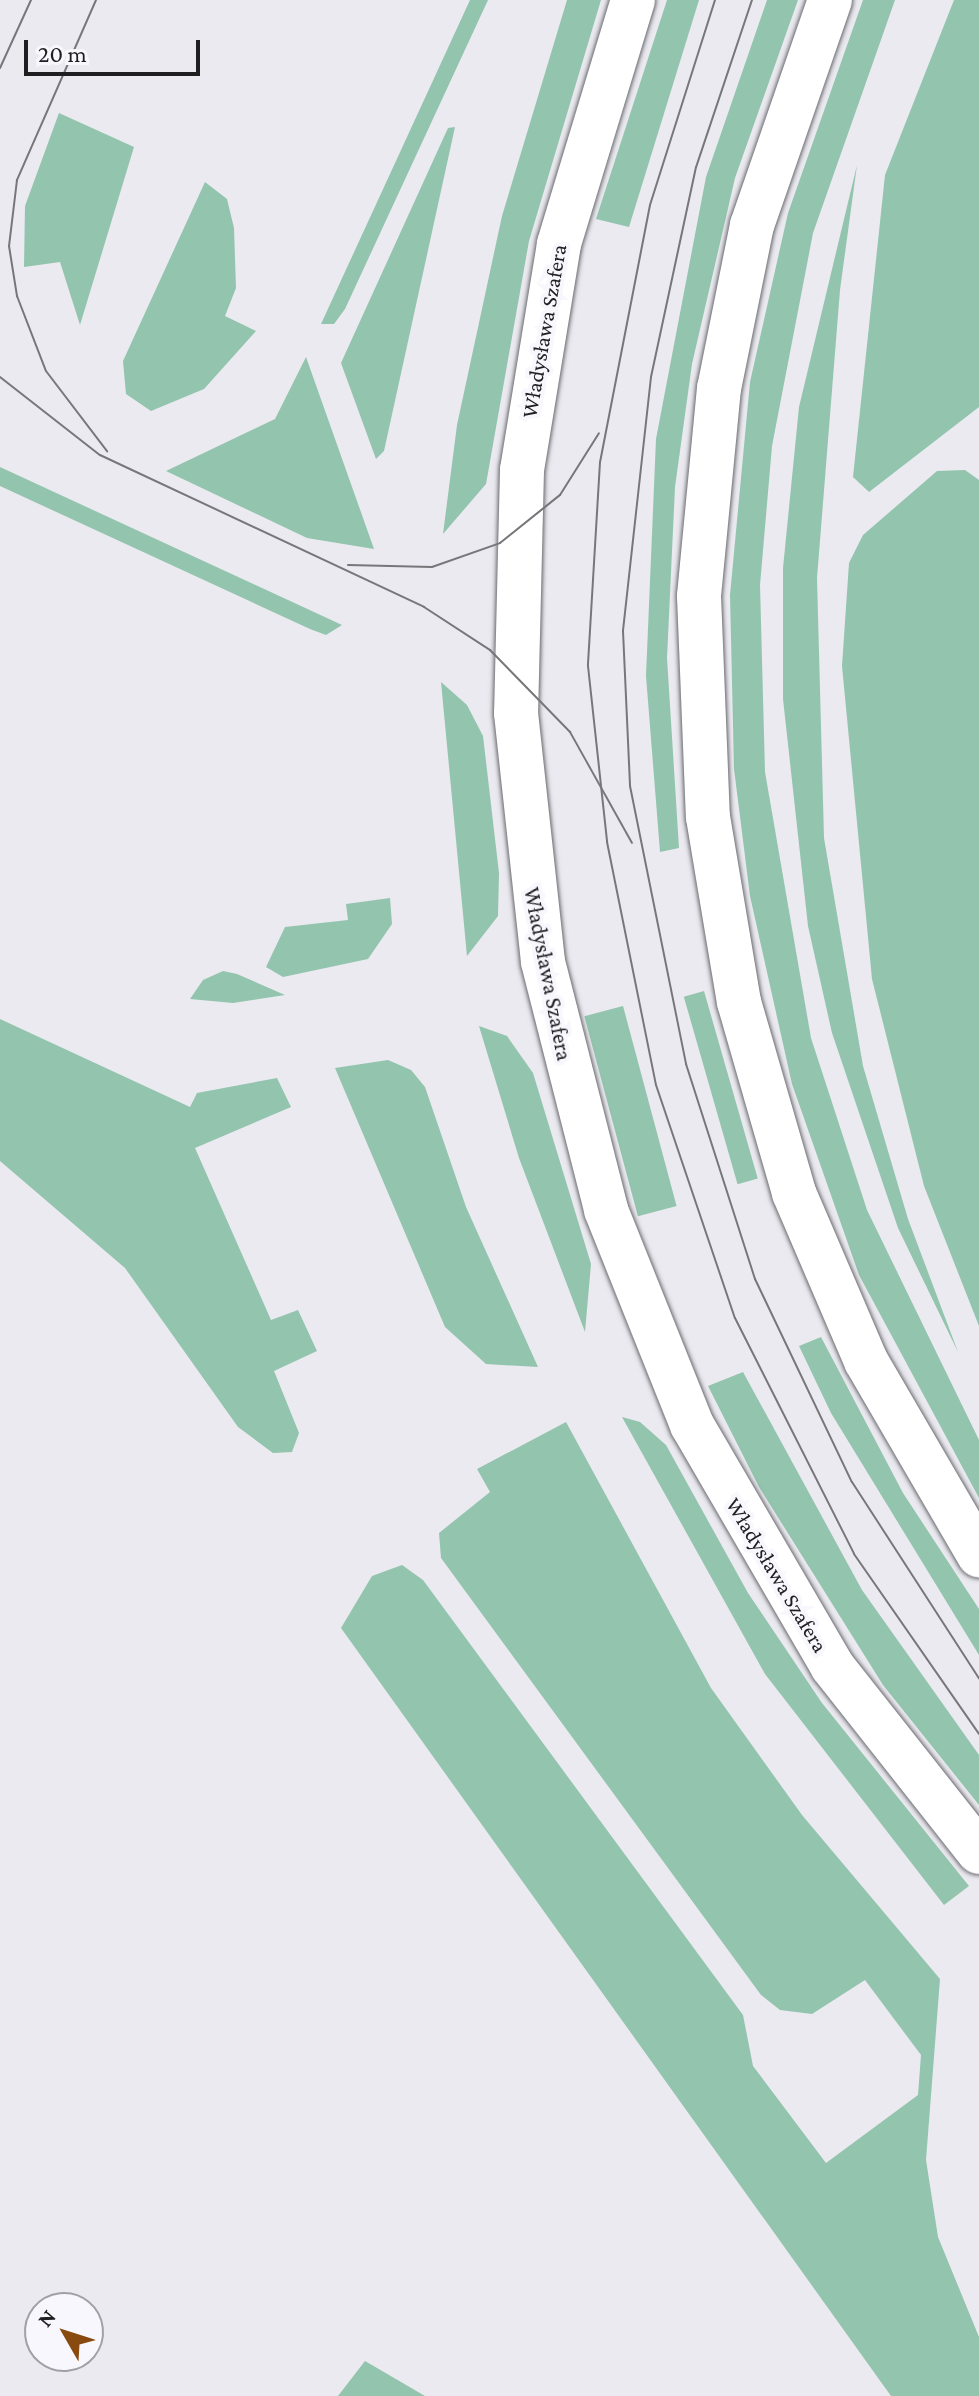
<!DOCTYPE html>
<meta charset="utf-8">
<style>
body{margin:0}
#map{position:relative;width:979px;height:2396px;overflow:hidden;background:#eaeaf0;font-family:"Crimson Pro",serif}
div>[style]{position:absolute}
.green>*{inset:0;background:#93c4ad;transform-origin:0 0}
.roads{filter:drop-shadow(0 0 2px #6a6a6f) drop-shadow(0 0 2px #6a6a6f)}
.secondary>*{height:44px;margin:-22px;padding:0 22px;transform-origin:22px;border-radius:22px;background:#fff}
.tram>*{height:2px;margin:-1px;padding:0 1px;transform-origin:1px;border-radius:1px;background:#77777b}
span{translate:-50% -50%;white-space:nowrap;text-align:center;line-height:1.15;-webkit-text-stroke:8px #f7f7fd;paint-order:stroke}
.street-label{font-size:22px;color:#1f1f21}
.north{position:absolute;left:24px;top:2292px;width:80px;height:80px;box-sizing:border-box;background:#f7f7fd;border:2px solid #a1a1a5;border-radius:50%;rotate:309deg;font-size:22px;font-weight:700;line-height:32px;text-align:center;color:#1f1f21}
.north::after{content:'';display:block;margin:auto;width:28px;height:36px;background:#894a10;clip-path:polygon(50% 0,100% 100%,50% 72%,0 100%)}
.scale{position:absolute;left:24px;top:40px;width:176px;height:36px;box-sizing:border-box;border:4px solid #1f1f21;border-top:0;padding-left:10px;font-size:24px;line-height:28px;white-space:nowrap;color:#1f1f21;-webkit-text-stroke:6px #f7f7fd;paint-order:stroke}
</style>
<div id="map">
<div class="green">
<i style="clip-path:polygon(470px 0,488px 0,345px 309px,334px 324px,321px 324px)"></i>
<i style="clip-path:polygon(567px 0,601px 0,529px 241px,486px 484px,443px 534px,457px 425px,502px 216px)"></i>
<i style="clip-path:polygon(667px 0,699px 0,629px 227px,596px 219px)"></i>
<i style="clip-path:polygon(767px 0,798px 0,735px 178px,692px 364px,675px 487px,667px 658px,679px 848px,660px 852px,646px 676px,656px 439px,706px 177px)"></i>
<i style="clip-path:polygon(863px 0,895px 0,813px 233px,772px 446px,760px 585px,765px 772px,811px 1038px,867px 1210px,979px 1440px,979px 1498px,859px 1275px,792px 1084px,750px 896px,734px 769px,730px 595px,750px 382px,788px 213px)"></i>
<i style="clip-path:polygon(954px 0,979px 0,979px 407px,869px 492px,853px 477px,885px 175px)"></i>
<i style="clip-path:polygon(59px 113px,134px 147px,80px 325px,60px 262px,24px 267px,25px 206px)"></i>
<i style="clip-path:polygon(455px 127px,384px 451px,376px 459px,341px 363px,448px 128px)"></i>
<i style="clip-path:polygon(857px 165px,840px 290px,817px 578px,824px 838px,863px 1066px,908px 1219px,958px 1352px,898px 1228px,832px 1033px,808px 926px,783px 699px,783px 568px,799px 407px)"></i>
<i style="clip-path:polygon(205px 182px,227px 199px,234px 228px,236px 288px,225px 316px,256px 331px,204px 389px,151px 411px,126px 394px,123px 361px)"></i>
<i style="clip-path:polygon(306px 357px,374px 549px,307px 538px,166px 471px,275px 419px)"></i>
<i style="clip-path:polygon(0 467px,342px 625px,326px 635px,310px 629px,0 486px)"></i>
<i style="clip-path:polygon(965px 470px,979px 480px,979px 1326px,924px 1186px,872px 979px,842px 666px,849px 563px,863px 535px,937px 471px)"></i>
<i style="clip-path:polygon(441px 682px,467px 705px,483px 736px,499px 873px,498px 916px,467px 956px)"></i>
<i style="clip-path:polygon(390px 898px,392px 924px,368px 959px,283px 977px,266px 967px,285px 927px,348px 920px,346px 904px)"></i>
<i style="clip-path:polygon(223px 971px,237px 974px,285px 995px,233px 1003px,190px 999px,203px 980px)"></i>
<i style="left:704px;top:991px;width:195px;height:21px;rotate:74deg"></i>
<i style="left:623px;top:1006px;width:207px;height:40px;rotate:75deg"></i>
<i style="clip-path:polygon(0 1019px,190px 1107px,197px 1093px,277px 1078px,291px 1107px,195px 1148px,271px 1320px,298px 1310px,317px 1351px,274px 1371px,299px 1433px,292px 1452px,273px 1453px,238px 1427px,125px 1268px,0 1161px)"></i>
<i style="clip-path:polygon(479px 1026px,507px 1036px,533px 1073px,591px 1264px,585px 1332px,519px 1158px)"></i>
<i style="clip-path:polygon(388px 1060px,411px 1070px,425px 1087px,466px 1207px,538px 1367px,486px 1364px,445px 1327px,335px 1068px)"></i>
<i style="clip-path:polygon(821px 1337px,903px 1493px,979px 1609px,979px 1655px,831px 1413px,799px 1346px)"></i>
<i style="clip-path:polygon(743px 1372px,862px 1590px,979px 1755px,979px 1805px,883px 1685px,759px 1487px,708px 1386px)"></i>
<i style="clip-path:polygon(622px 1417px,640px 1422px,666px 1445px,748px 1593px,822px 1703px,969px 1886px,944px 1905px,765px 1674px)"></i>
<i style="clip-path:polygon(566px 1422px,711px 1688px,802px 1815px,940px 1979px,926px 2160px,938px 2237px,979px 2337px,979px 2396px,891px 2396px,341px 1628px,372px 1576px,402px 1565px,423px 1580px,743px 2015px,753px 2066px,826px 2163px,918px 2095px,921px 2055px,865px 1980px,812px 2014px,780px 2010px,761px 1995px,441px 1558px,439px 1533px,490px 1492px,477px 1469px)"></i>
<i style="clip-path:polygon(365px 2361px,425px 2396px,338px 2396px)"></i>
</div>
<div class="roads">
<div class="secondary">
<i style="left:633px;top:0;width:255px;rotate:106.9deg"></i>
<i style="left:559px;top:244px;width:229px;rotate:99.3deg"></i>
<i style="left:522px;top:470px;width:243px;rotate:91.4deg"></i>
<i style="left:516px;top:713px;width:250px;rotate:83.8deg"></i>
<i style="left:543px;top:962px;width:256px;rotate:75.7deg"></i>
<i style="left:606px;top:1210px;width:232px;rotate:68.2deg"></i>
<i style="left:692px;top:1425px;width:279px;rotate:59.8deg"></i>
<i style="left:832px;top:1666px;width:237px;rotate:51.7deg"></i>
<i style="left:830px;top:0;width:238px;rotate:109.1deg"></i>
<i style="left:752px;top:225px;width:166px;rotate:101.4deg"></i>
<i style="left:719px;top:388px;width:209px;rotate:95.5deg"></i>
<i style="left:699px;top:596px;width:221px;rotate:87.7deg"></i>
<i style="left:708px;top:817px;width:188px;rotate:80.5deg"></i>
<i style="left:739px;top:1002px;width:199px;rotate:73.9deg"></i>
<i style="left:794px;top:1193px;width:183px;rotate:66.8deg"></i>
<i style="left:866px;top:1361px;width:225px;rotate:59.8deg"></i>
</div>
</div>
<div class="tram">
<i style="left:96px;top:0;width:197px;rotate:113.7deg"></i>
<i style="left:17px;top:180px;width:66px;rotate:96.9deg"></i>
<i style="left:9px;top:246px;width:51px;rotate:80.9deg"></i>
<i style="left:17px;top:296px;width:80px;rotate:68.9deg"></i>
<i style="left:46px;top:371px;width:101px;rotate:52.7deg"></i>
<i style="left:715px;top:0;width:215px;rotate:107.6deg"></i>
<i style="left:650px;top:205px;width:262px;rotate:101deg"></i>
<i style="left:600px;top:462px;width:204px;rotate:93.4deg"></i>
<i style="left:588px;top:666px;width:177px;rotate:83.8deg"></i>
<i style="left:607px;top:842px;width:248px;rotate:78.6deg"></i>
<i style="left:656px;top:1085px;width:246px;rotate:71.3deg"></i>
<i style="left:735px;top:1318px;width:264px;rotate:63.2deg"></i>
<i style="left:854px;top:1554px;width:219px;rotate:55.2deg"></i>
<i style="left:752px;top:0;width:176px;rotate:108.5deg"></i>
<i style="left:696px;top:167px;width:215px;rotate:102.1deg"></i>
<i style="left:651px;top:377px;width:256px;rotate:96.3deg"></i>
<i style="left:623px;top:631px;width:155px;rotate:87.4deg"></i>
<i style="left:630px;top:786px;width:284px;rotate:78.6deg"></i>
<i style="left:686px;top:1064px;width:226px;rotate:72.2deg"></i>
<i style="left:755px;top:1279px;width:225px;rotate:64.5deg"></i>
<i style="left:852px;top:1482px;width:234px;rotate:57.1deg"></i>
<i style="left:0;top:68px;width:75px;rotate:-65.5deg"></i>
<i style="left:0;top:377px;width:127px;rotate:38deg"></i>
<i style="left:100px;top:455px;width:358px;rotate:25.1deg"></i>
<i style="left:424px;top:607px;width:79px;rotate:33.1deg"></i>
<i style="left:490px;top:650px;width:115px;rotate:45.7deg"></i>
<i style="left:570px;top:732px;width:127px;rotate:60.8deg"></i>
<i style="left:348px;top:565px;width:84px;rotate:1.4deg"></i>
<i style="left:432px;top:567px;width:72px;rotate:-19.4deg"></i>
<i style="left:500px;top:543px;width:77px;rotate:-38.7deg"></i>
<i style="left:560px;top:495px;width:73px;rotate:-57.8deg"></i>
</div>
<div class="street-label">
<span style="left:544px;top:331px;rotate:-80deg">Władysława Szafera</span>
<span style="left:548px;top:974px;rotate:79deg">Władysława Szafera</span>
<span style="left:777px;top:1575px;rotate:59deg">Władysława Szafera</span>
</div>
<div class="north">N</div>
<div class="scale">20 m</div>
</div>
